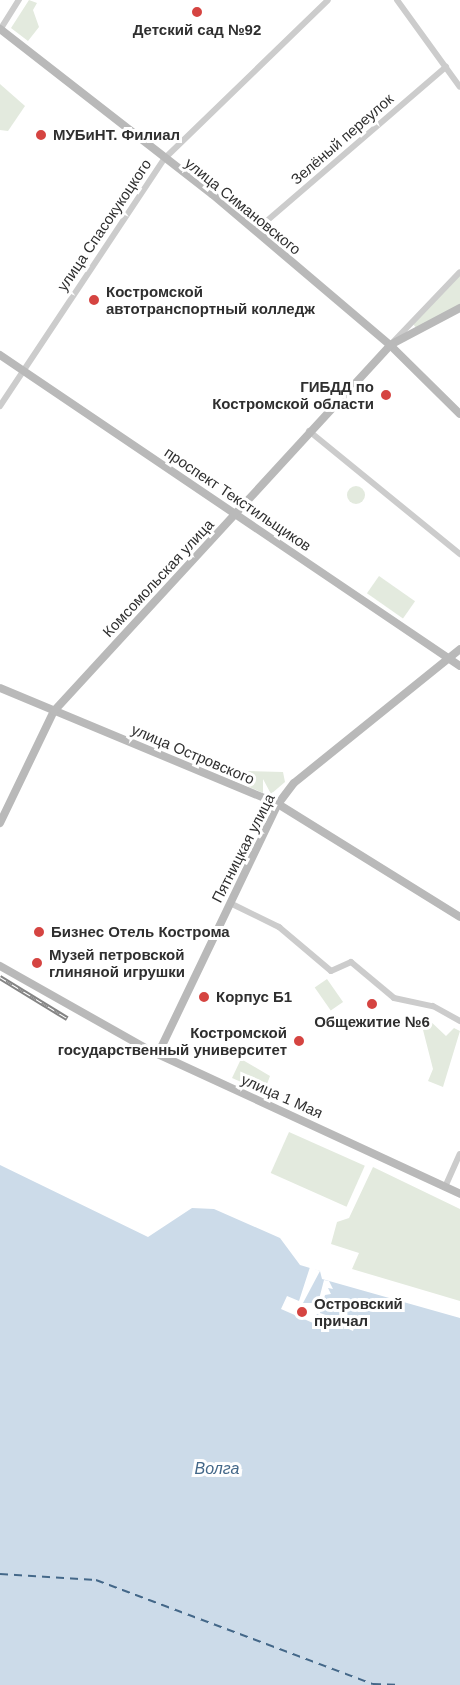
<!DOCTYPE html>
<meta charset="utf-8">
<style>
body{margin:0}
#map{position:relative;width:460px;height:1685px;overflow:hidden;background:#fff;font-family:Helvetica,sans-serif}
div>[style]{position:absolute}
.green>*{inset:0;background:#e3eade;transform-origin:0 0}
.round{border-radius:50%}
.water>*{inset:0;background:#ccdbe9}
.pier>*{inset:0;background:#fff}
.ferry>*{height:1.5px;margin-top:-0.75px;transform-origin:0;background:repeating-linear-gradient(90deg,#446889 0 8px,transparent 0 14px)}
.street>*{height:6px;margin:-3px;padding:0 3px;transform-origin:3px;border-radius:3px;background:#ccc}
.secondary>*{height:8px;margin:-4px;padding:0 4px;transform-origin:4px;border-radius:4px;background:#b9b9b9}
.rail>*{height:4.5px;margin-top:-2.25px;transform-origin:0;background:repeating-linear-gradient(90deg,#fff 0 7px,#848484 0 14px);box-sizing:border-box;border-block:2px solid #848484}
.dots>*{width:16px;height:16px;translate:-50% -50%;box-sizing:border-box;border:3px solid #fff;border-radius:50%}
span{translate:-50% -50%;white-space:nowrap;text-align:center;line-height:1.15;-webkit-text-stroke:6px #fff;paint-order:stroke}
.poi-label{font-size:15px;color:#2f2f2f;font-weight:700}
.left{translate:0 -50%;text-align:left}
.right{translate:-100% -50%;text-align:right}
.street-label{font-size:15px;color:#2f2f2f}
.water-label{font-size:16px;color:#446889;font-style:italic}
</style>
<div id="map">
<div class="green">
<i style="clip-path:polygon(29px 0,37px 3px,33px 10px,39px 27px,28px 41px,11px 28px)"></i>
<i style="clip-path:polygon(0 84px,25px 106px,8px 131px,0 130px)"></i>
<i style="clip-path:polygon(460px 275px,460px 305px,417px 329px,413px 324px)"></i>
<i class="round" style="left:347px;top:486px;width:18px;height:18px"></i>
<i style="left:379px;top:576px;width:44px;height:21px;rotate:35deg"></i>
<i style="clip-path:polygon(248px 771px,283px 772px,285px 782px,271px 794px,263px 779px,263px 793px,247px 786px)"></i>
<i style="left:327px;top:979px;width:28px;height:15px;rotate:55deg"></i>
<i style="clip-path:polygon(427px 1018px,446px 1036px,454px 1028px,460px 1031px,443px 1087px,428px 1081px,433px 1069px,422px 1026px)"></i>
<i style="clip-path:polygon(241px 1059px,270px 1076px,264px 1092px,232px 1078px)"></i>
<i style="left:289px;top:1132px;width:83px;height:45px;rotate:24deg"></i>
<i style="clip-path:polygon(373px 1167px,460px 1209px,460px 1301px,352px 1269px,359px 1253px,331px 1244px,337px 1222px,349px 1218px)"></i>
</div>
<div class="water">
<i style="clip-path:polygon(0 1165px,148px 1237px,192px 1208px,214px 1209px,280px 1238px,300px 1265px,320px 1271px,322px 1279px,460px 1318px,460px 1685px,0 1685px)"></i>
</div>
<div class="pier">
<i style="clip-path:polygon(310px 1267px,320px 1271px,303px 1303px,318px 1303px,324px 1280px,329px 1281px,333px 1289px,328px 1288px,331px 1294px,325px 1295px,320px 1313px,355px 1325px,353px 1331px,317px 1314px,313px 1323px,281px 1309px,287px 1296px,299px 1301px)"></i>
</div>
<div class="ferry">
<i style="left:0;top:1574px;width:96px;rotate:3.6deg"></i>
<i style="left:96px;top:1580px;width:296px;rotate:20.6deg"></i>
<i style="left:373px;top:1684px;width:24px;rotate:2deg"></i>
</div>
<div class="street">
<i style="left:397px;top:0;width:107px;rotate:54.1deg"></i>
<i style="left:0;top:30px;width:36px;rotate:-58deg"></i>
<i style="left:255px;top:231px;width:252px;rotate:-40.7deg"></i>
<i style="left:394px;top:341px;width:95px;rotate:-46.3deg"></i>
<i style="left:0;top:406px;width:296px;rotate:-56.4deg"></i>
<i style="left:164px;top:159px;width:228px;rotate:-44.1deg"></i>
<i style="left:309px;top:431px;width:195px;rotate:39.2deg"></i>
<i style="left:230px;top:903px;width:55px;rotate:26.1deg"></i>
<i style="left:279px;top:927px;width:68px;rotate:40.2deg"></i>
<i style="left:331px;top:971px;width:22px;rotate:-24deg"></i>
<i style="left:351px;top:962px;width:56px;rotate:39.9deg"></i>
<i style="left:394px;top:998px;width:40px;rotate:12deg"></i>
<i style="left:433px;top:1006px;width:31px;rotate:29deg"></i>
<i style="left:445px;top:1187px;width:36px;rotate:-66deg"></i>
</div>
<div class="secondary">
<i style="left:0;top:29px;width:269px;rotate:37.9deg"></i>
<i style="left:212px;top:194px;width:233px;rotate:40.3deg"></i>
<i style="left:390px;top:345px;width:98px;rotate:44.6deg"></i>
<i style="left:0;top:355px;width:555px;rotate:34.06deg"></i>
<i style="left:0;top:688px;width:301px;rotate:22.6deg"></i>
<i style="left:278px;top:804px;width:214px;rotate:31.8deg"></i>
<i style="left:0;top:823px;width:124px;rotate:-64.3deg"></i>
<i style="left:54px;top:711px;width:497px;rotate:-47.4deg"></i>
<i style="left:390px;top:345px;width:79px;rotate:-27.9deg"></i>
<i style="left:0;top:966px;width:171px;rotate:29.4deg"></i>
<i style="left:149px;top:1050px;width:343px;rotate:24.8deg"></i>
<i style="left:158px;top:1054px;width:277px;rotate:-64.4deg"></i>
<i style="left:278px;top:804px;width:26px;rotate:-53deg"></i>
<i style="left:294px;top:783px;width:213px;rotate:-38.9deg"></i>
</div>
<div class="rail">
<i style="left:0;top:977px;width:79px;rotate:31.5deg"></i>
</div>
<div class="dots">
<i style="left:197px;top:12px;background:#d54441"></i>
<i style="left:41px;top:135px;background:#d54441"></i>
<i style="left:94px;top:300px;background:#d54441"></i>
<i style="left:386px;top:395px;background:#d54441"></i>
<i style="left:39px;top:932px;background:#d54441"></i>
<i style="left:37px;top:963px;background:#d54441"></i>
<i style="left:204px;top:997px;background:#d54441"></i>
<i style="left:372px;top:1004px;background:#d54441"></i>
<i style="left:299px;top:1041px;background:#d54441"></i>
<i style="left:302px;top:1312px;background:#d54441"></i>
</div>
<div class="poi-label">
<span style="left:197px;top:30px">Детский сад №92</span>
<span class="left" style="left:53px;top:135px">МУБиНТ. Филиал</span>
<span class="left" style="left:106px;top:300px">Костромской<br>автотранспортный колледж</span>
<span class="right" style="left:374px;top:395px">ГИБДД по<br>Костромской области</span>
<span class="left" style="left:51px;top:932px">Бизнес Отель Кострома</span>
<span class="left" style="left:49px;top:963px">Музей петровской<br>глиняной игрушки</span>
<span class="left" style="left:216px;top:997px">Корпус Б1</span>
<span style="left:372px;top:1022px">Общежитие №6</span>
<span class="right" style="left:287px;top:1041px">Костромской<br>государственный университет</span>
<span class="left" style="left:314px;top:1312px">Островский<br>причал</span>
</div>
<div class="street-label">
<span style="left:342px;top:139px;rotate:-41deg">Зелёный переулок</span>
<span style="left:243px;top:206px;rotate:39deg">улица Симановского</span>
<span style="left:104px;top:225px;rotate:-56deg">улица Спасокукоцкого</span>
<span style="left:238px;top:499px;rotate:34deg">проспект Текстильщиков</span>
<span style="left:158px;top:578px;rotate:-47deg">Комсомольская улица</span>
<span style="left:193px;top:754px;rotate:23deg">улица Островского</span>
<span style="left:243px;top:848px;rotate:-63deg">Пятницкая улица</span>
<span style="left:282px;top:1096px;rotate:24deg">улица 1 Мая</span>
</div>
<div class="water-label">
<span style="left:217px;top:1469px">Волга</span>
</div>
</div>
